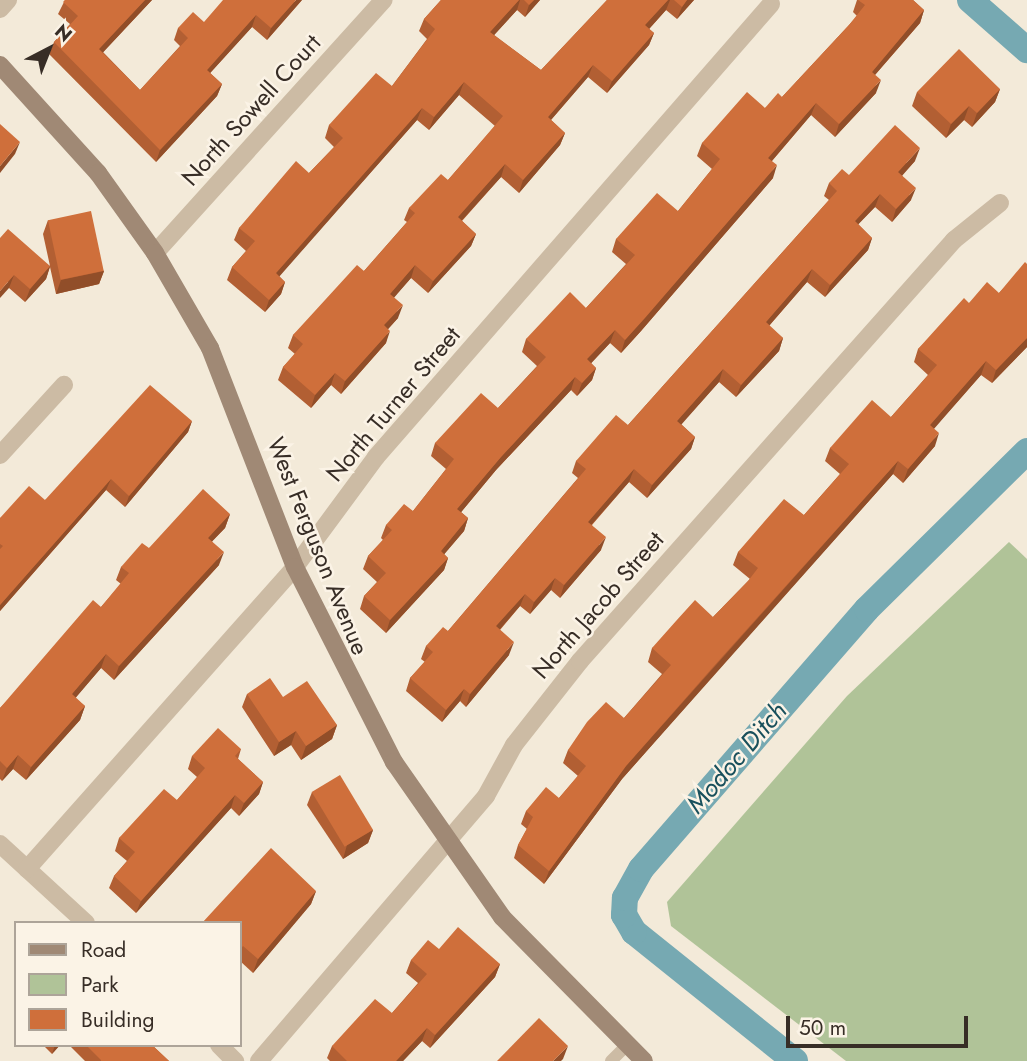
<!DOCTYPE html>
<style>
body{margin:0}
#map{position:relative;width:1027px;height:1061px;overflow:hidden;background:#f3ead9;font-family:Jost,sans-serif}
div>[style]{position:absolute}
.green>*{inset:0;background:#b0c398}
.stream>*{height:7px;margin:-3.5px;padding:0 3.5px;transform-origin:3.5px;border-radius:3.5px;background:#76a9b2}
.canal>*{height:26px;margin:-13px;padding:0 13px;transform-origin:13px;border-radius:13px;background:#76a9b2}
.lane>*{height:12px;margin:-6px;padding:0 6px;transform-origin:6px;border-radius:6px;background:#ccbba4}
.street>*{height:18px;margin:-9px;padding:0 9px;transform-origin:9px;border-radius:9px;background:#ccbba4}
.secondary>*{height:18px;margin:-9px;padding:0 9px;transform-origin:9px;border-radius:9px;background:#a08975}
.wall>*{inset:0;background:#b25f33}
.shaded-wall>*{inset:0;background:#914e29}
.building>*{inset:0;background:#cf6f3b;transform-origin:0 0}
span{translate:-50% -50%;white-space:nowrap;text-align:center;line-height:1.15;-webkit-text-stroke:5px #fbf3e6;paint-order:stroke}
.street-label{font-size:24px;color:#372d26}
.water-label{font-size:26px;color:#19505c;font-style:italic}
.legend{position:absolute;left:14px;top:921px;width:228px;height:126px;box-sizing:border-box;background:#fbf3e6;border:2px solid #ada499;margin:0;padding:9px 12px;list-style:none;font-size:21px;color:#372d26}
.legend li{display:flex;align-items:center;gap:14px;height:35px}
.legend b{width:35px;border:2px solid #ada499}
.north{position:absolute;left:14px;top:14px;width:70px;height:70px;-webkit-text-stroke:5px #fbf3e6;paint-order:stroke;rotate:42deg;font-size:19px;font-weight:700;line-height:28px;text-align:center;color:#372d26}
.north::after{content:'';display:block;margin:auto;width:24px;height:32px;background:#372d26;clip-path:polygon(50% 0,100% 100%,50% 72%,0 100%)}
.scale{position:absolute;left:786px;top:1016px;width:182px;height:32px;box-sizing:border-box;border:4px solid #372d26;border-top:0;padding-left:9px;font-size:21px;line-height:24px;white-space:nowrap;color:#372d26;-webkit-text-stroke:5px #fbf3e6;paint-order:stroke}
</style>
<div id="map">
<div class="green">
<i style="clip-path:polygon(1009px 542px,1027px 559px,1027px 1061px,846px 1061px,671px 926px,667px 902px,847px 696px)"></i>
</div>
<div class="stream">
<i style="left:614px;top:916px;width:10px;rotate:-6deg"></i>
</div>
<div class="canal">
<i style="left:970px;top:0;width:76px;rotate:41.3deg"></i>
<i style="left:795px;top:1061px;width:206px;rotate:-141.3deg"></i>
<i style="left:634px;top:932px;width:20px;rotate:-120deg"></i>
<i style="left:624px;top:915px;width:17px;rotate:-87deg"></i>
<i style="left:625px;top:898px;width:33px;rotate:-61deg"></i>
<i style="left:641px;top:869px;width:344px;rotate:-49deg"></i>
<i style="left:867px;top:609px;width:225px;rotate:-44.6deg"></i>
</div>
<div class="lane">
<i style="left:611px;top:1061px;width:21px;rotate:-45deg"></i>
</div>
<div class="street">
<i style="left:0;top:9px;width:12px;rotate:-48deg"></i>
<i style="left:155px;top:253px;width:341px;rotate:-47.9deg"></i>
<i style="left:0;top:455px;width:95px;rotate:-47.6deg"></i>
<i style="left:0;top:844px;width:117px;rotate:42.6deg"></i>
<i style="left:27px;top:869px;width:404px;rotate:-48.4deg"></i>
<i style="left:295px;top:567px;width:137px;rotate:-53.6deg"></i>
<i style="left:376px;top:457px;width:601px;rotate:-48.91deg"></i>
<i style="left:219px;top:1045px;width:23px;rotate:45deg"></i>
<i style="left:259px;top:1061px;width:349px;rotate:-49.4deg"></i>
<i style="left:486px;top:796px;width:58px;rotate:-61.2deg"></i>
<i style="left:514px;top:745px;width:107px;rotate:-51.8deg"></i>
<i style="left:580px;top:661px;width:563px;rotate:-48.38deg"></i>
<i style="left:954px;top:240px;width:59px;rotate:-38.8deg"></i>
</div>
<div class="secondary">
<i style="left:0;top:65px;width:146px;rotate:47.8deg"></i>
<i style="left:98px;top:173px;width:98px;rotate:54.5deg"></i>
<i style="left:155px;top:253px;width:110px;rotate:59.9deg"></i>
<i style="left:210px;top:348px;width:235px;rotate:68.8deg"></i>
<i style="left:295px;top:567px;width:219px;rotate:63.1deg"></i>
<i style="left:394px;top:762px;width:189px;rotate:55.1deg"></i>
<i style="left:502px;top:917px;width:202px;rotate:45.4deg"></i>
</div>
<div class="wall">
<i style="clip-path:polygon(65px 0,152px 0,103px 52px,140px 90px,180px 46px,174px 40px,178px 28px,302px 0,267px 40px,252px 27px,210px 73px,222px 84px,217px 96px,156px 162px,49px 54px,54px 42px,70px 24px,58px 14px)"></i>
<i style="clip-path:polygon(441px 0,540px 0,525px 17px,517px 10px,494px 35px,541px 70px,607px 0,694px 0,677px 19px,666px 10px,649px 29px,654px 33px,649px 45px,607px 93px,588px 77px,551px 120px,565px 133px,560px 145px,519px 193px,501px 177px,462px 221px,476px 234px,471px 246px,428px 293px,411px 278px,394px 297px,398px 318px,388px 329px,386px 343px,341px 394px,331px 385px,311px 408px,278px 380px,283px 367px,295px 354px,288px 348px,293px 335px,364px 271px,407px 222px,404px 220px,409px 208px,448px 180px,495px 126px,459px 95px,429px 130px,417px 120px,279px 276px,285px 282px,281px 294px,265px 312px,227px 280px,232px 267px,246px 251px,234px 240px,239px 228px,309px 173px,334px 147px,325px 138px,329px 125px,392px 86px,427px 39px,419px 31px,424px 19px)"></i>
<i style="clip-path:polygon(857px 0,913px 0,924px 10px,920px 23px,875px 75px,876px 93px,835px 137px,811px 115px,772px 161px,773px 178px,641px 331px,621px 353px,610px 343px,591px 363px,596px 368px,592px 380px,577px 396px,571px 390px,496px 470px,461px 512px,468px 518px,464px 531px,444px 554px,448px 558px,444px 570px,386px 633px,360px 609px,364px 596px,377px 582px,363px 569px,368px 556px,383px 540px,381px 538px,386px 525px,413px 511px,446px 469px,431px 456px,435px 443px,498px 408px,537px 366px,522px 352px,526px 339px,586px 308px,626px 264px,612px 252px,616px 239px,678px 211px,712px 169px,697px 156px,702px 143px,765px 108px,782px 97px,849px 25px,857px 16px,853px 12px)"></i>
<i style="clip-path:polygon(1000px 89px,995px 102px,972px 127px,964px 120px,946px 138px,912px 106px,917px 92px)"></i>
<i style="clip-path:polygon(915px 161px,902px 175px,911px 200px,892px 222px,875px 207px,858px 224px,872px 238px,868px 250px,825px 297px,807px 282px,769px 326px,783px 338px,779px 351px,736px 397px,719px 382px,681px 424px,695px 437px,691px 449px,647px 498px,629px 482px,592px 525px,601px 550px,560px 598px,551px 590px,530px 614px,520px 606px,500px 630px,509px 655px,466px 707px,460px 701px,442px 722px,406px 691px,410px 678px,425px 662px,421px 659px,426px 646px,448px 631px,578px 478px,572px 473px,576px 461px,628px 425px,829px 200px,824px 196px,829px 183px,849px 175px)"></i>
<i style="clip-path:polygon(48px 220px,104px 271px,99px 284px,56px 294px,50px 267px,46px 279px,25px 302px,9px 288px,0 238px,50px 266px,43px 234px)"></i>
<i style="clip-path:polygon(1027px 264px,1027px 347px,992px 383px,981px 375px,934px 428px,935px 446px,903px 483px,893px 474px,710px 679px,622px 779px,544px 884px,514px 858px,518px 845px,527px 829px,521px 824px,526px 811px,559px 798px,578px 776px,563px 763px,568px 750px,624px 718px,662px 674px,648px 662px,652px 648px,713px 617px,750px 579px,733px 565px,738px 552px,804px 515px,840px 474px,825px 461px,830px 448px,891px 417px,928px 375px,914px 362px,918px 349px,969px 303px,999px 293px)"></i>
<i style="clip-path:polygon(192px 421px,188px 432px,125px 507px,106px 490px,0 611px,0 518px,45px 500px)"></i>
<i style="clip-path:polygon(230px 514px,225px 528px,212px 541px,219px 565px,114px 680px,101px 668px,75px 698px,85px 706px,80px 720px,26px 780px,13px 769px,2px 781px,0 779px,0 708px,101px 607px,121px 584px,116px 580px,121px 567px,149px 548px)"></i>
<i style="clip-path:polygon(247px 694px,283px 697px,337px 725px,332px 739px,301px 760px,291px 745px,274px 756px,242px 707px)"></i>
<i style="clip-path:polygon(241px 749px,238px 759px,263px 782px,259px 794px,239px 816px,231px 808px,136px 913px,109px 888px,114px 876px,127px 861px,115px 851px,119px 838px,177px 800px,197px 777px,188px 769px,192px 756px)"></i>
<i style="clip-path:polygon(312px 792px,373px 830px,368px 843px,343px 859px,307px 805px)"></i>
<i style="clip-path:polygon(316px 891px,311px 904px,253px 973px,240px 961px,240px 923px)"></i>
<i style="clip-path:polygon(439px 949px,500px 964px,495px 977px,430px 1048px,422px 1041px,403px 1061px,330px 1061px,327px 1058px,332px 1046px,392px 1013px,418px 983px,406px 973px,411px 960px)"></i>
<i style="clip-path:polygon(43px 1045px,60px 1045px,52px 1054px)"></i>
<i style="clip-path:polygon(69px 1045px,152px 1045px,169px 1061px,85px 1061px)"></i>
</div>
<div class="shaded-wall">
<i style="clip-path:polygon(145px 0,152px 0,95px 61px,99px 49px)"></i>
<i style="clip-path:polygon(296px 0,302px 0,267px 40px,271px 28px)"></i>
<i style="clip-path:polygon(519px 0,520px 0,517px 10px,485px 45px,490px 32px)"></i>
<i style="clip-path:polygon(534px 0,540px 0,525px 17px,529px 5px)"></i>
<i style="clip-path:polygon(668px 0,670px 0,666px 10px,641px 38px,645px 25px)"></i>
<i style="clip-path:polygon(687px 0,694px 0,677px 19px,682px 7px)"></i>
<i style="clip-path:polygon(924px 10px,920px 23px,867px 84px,872px 72px)"></i>
<i style="clip-path:polygon(256px 15px,252px 27px,202px 82px,207px 70px)"></i>
<i style="clip-path:polygon(654px 33px,649px 45px,607px 93px,612px 81px)"></i>
<i style="clip-path:polygon(593px 65px,588px 77px,543px 129px,548px 117px)"></i>
<i style="clip-path:polygon(881px 80px,876px 93px,835px 137px,839px 124px)"></i>
<i style="clip-path:polygon(464px 82px,459px 95px,429px 130px,434px 117px)"></i>
<i style="clip-path:polygon(222px 84px,217px 96px,156px 162px,160px 150px)"></i>
<i style="clip-path:polygon(1000px 89px,995px 102px,972px 127px,977px 113px)"></i>
<i style="clip-path:polygon(816px 103px,811px 115px,764px 170px,768px 158px)"></i>
<i style="clip-path:polygon(969px 106px,964px 120px,946px 138px,951px 124px)"></i>
<i style="clip-path:polygon(422px 108px,417px 120px,271px 286px,276px 273px)"></i>
<i style="clip-path:polygon(565px 133px,560px 145px,519px 193px,523px 180px)"></i>
<i style="clip-path:polygon(20px 142px,15px 154px,0 173px,0 166px)"></i>
<i style="clip-path:polygon(920px 148px,915px 161px,894px 185px,898px 172px)"></i>
<i style="clip-path:polygon(505px 164px,501px 177px,453px 230px,458px 217px)"></i>
<i style="clip-path:polygon(777px 165px,773px 178px,641px 331px,621px 353px,625px 340px)"></i>
<i style="clip-path:polygon(916px 188px,911px 200px,892px 222px,896px 209px)"></i>
<i style="clip-path:polygon(880px 194px,875px 207px,850px 233px,855px 221px)"></i>
<i style="clip-path:polygon(476px 234px,471px 246px,428px 293px,433px 281px)"></i>
<i style="clip-path:polygon(872px 238px,868px 250px,825px 297px,830px 285px)"></i>
<i style="clip-path:polygon(415px 265px,411px 278px,386px 307px,390px 294px)"></i>
<i style="clip-path:polygon(50px 266px,46px 279px,25px 302px,30px 289px)"></i>
<i style="clip-path:polygon(812px 269px,807px 282px,761px 335px,766px 322px)"></i>
<i style="clip-path:polygon(104px 271px,99px 284px,56px 294px,61px 280px)"></i>
<i style="clip-path:polygon(14px 275px,9px 288px,0 298px,0 291px)"></i>
<i style="clip-path:polygon(285px 282px,281px 294px,265px 312px,269px 300px)"></i>
<i style="clip-path:polygon(403px 305px,398px 318px,380px 338px,384px 325px)"></i>
<i style="clip-path:polygon(615px 330px,610px 343px,583px 372px,587px 359px)"></i>
<i style="clip-path:polygon(390px 331px,386px 343px,341px 394px,345px 381px)"></i>
<i style="clip-path:polygon(783px 338px,779px 351px,736px 397px,741px 385px)"></i>
<i style="clip-path:polygon(1027px 338px,1027px 347px,992px 383px,996px 370px)"></i>
<i style="clip-path:polygon(986px 361px,981px 375px,926px 438px,930px 425px)"></i>
<i style="clip-path:polygon(596px 368px,592px 380px,577px 396px,582px 383px)"></i>
<i style="clip-path:polygon(723px 369px,719px 382px,673px 434px,677px 421px)"></i>
<i style="clip-path:polygon(335px 373px,331px 385px,311px 408px,315px 395px)"></i>
<i style="clip-path:polygon(575px 377px,571px 390px,496px 470px,453px 522px,457px 509px,501px 457px)"></i>
<i style="clip-path:polygon(192px 421px,188px 432px,125px 507px,129px 496px)"></i>
<i style="clip-path:polygon(939px 433px,935px 446px,903px 483px,908px 469px)"></i>
<i style="clip-path:polygon(695px 437px,691px 449px,647px 498px,652px 485px)"></i>
<i style="clip-path:polygon(898px 461px,893px 474px,622px 779px,544px 884px,549px 871px,626px 766px)"></i>
<i style="clip-path:polygon(634px 469px,629px 482px,583px 534px,588px 522px)"></i>
<i style="clip-path:polygon(111px 479px,106px 490px,0 611px,0 605px)"></i>
<i style="clip-path:polygon(230px 514px,225px 528px,203px 551px,208px 538px)"></i>
<i style="clip-path:polygon(468px 518px,464px 531px,436px 564px,441px 551px)"></i>
<i style="clip-path:polygon(606px 537px,601px 550px,560px 598px,564px 585px)"></i>
<i style="clip-path:polygon(224px 552px,219px 565px,114px 680px,119px 666px)"></i>
<i style="clip-path:polygon(448px 558px,444px 570px,386px 633px,390px 620px)"></i>
<i style="clip-path:polygon(555px 578px,551px 590px,530px 614px,534px 602px)"></i>
<i style="clip-path:polygon(525px 594px,520px 606px,491px 639px,496px 626px)"></i>
<i style="clip-path:polygon(514px 642px,509px 655px,466px 707px,470px 694px)"></i>
<i style="clip-path:polygon(106px 654px,101px 668px,67px 708px,72px 694px)"></i>
<i style="clip-path:polygon(464px 689px,460px 701px,442px 722px,446px 710px)"></i>
<i style="clip-path:polygon(85px 706px,80px 720px,26px 780px,31px 767px)"></i>
<i style="clip-path:polygon(337px 725px,332px 739px,301px 760px,306px 746px)"></i>
<i style="clip-path:polygon(296px 731px,291px 745px,274px 756px,279px 742px)"></i>
<i style="clip-path:polygon(18px 755px,13px 769px,2px 781px,7px 768px)"></i>
<i style="clip-path:polygon(263px 782px,259px 794px,239px 816px,244px 803px)"></i>
<i style="clip-path:polygon(235px 795px,231px 808px,136px 913px,141px 901px)"></i>
<i style="clip-path:polygon(373px 830px,368px 843px,343px 859px,347px 845px)"></i>
<i style="clip-path:polygon(316px 891px,311px 904px,253px 973px,258px 959px)"></i>
<i style="clip-path:polygon(500px 964px,495px 977px,430px 1048px,435px 1035px)"></i>
<i style="clip-path:polygon(427px 1028px,422px 1041px,403px 1061px,396px 1061px)"></i>
<i style="clip-path:polygon(55px 1045px,60px 1045px,52px 1054px)"></i>
<i style="clip-path:polygon(568px 1046px,563px 1059px,561px 1061px,553px 1061px)"></i>
</div>
<div class="building">
<i style="clip-path:polygon(65px 0,145px 0,99px 49px,140px 90px,188px 38px,178px 28px,193px 12px,204px 22px,223px 0,296px 0,271px 28px,256px 15px,207px 70px,222px 84px,160px 150px,54px 42px,78px 16px,63px 2px)"></i>
<i style="clip-path:polygon(441px 0,519px 0,490px 32px,541px 70px,607px 0,668px 0,645px 25px,654px 33px,612px 81px,593px 65px,548px 117px,565px 133px,523px 180px,505px 164px,458px 217px,476px 234px,433px 281px,415px 265px,390px 294px,403px 305px,384px 325px,390px 331px,345px 381px,335px 373px,315px 395px,283px 367px,303px 344px,293px 335px,357px 265px,364px 271px,415px 213px,409px 208px,441px 174px,448px 180px,503px 116px,464px 82px,434px 117px,422px 108px,276px 273px,285px 282px,269px 300px,232px 267px,255px 241px,239px 228px,296px 161px,309px 173px,343px 138px,329px 125px,376px 73px,392px 86px,435px 29px,424px 19px)"></i>
<i style="clip-path:polygon(524px 0,534px 0,529px 5px)"></i>
<i style="clip-path:polygon(674px 0,687px 0,682px 7px)"></i>
<i style="clip-path:polygon(858px 0,913px 0,924px 10px,872px 72px,881px 80px,839px 124px,816px 103px,768px 158px,777px 165px,645px 318px,625px 340px,615px 330px,587px 359px,596px 368px,582px 383px,575px 377px,501px 457px,457px 509px,468px 518px,441px 551px,448px 558px,390px 620px,364px 596px,386px 573px,368px 556px,392px 530px,386px 525px,404px 504px,413px 511px,454px 459px,435px 443px,481px 393px,498px 408px,546px 357px,526px 339px,570px 292px,586px 308px,635px 255px,616px 239px,657px 193px,678px 211px,720px 159px,702px 143px,747px 92px,765px 108px,778px 93px,782px 97px,849px 25px,865px 5px)"></i>
<i style="clip-path:polygon(959px 49px,1000px 89px,977px 113px,969px 106px,951px 124px,917px 92px)"></i>
<i style="clip-path:polygon(0 124px,20px 142px,0 166px)"></i>
<i style="clip-path:polygon(895px 125px,920px 148px,898px 172px,916px 188px,896px 209px,880px 194px,855px 221px,872px 238px,830px 285px,812px 269px,766px 322px,783px 338px,741px 385px,723px 369px,677px 421px,695px 437px,652px 485px,634px 469px,588px 522px,606px 537px,564px 585px,555px 578px,534px 602px,525px 594px,496px 626px,514px 642px,470px 694px,464px 689px,446px 710px,410px 678px,433px 652px,426px 646px,443px 627px,448px 631px,586px 469px,576px 461px,616px 415px,628px 425px,837px 191px,829px 183px,842px 169px,849px 175px)"></i>
<i style="left:91px;top:211px;width:61px;height:44px;rotate:78deg"></i>
<i style="clip-path:polygon(8px 229px,50px 266px,30px 289px,14px 275px,0 291px,0 238px)"></i>
<i style="clip-path:polygon(1025px 262px,1027px 264px,1027px 338px,996px 370px,986px 361px,930px 425px,939px 433px,908px 469px,898px 461px,714px 666px,626px 766px,549px 871px,518px 845px,533px 817px,526px 811px,546px 787px,559px 798px,586px 766px,568px 750px,587px 722px,606px 702px,624px 718px,671px 665px,652px 648px,676px 621px,695px 600px,713px 617px,748px 581px,758px 568px,738px 552px,784px 499px,804px 515px,849px 464px,830px 448px,872px 400px,891px 417px,937px 365px,918px 349px,964px 298px,969px 303px,987px 282px,999px 293px)"></i>
<i style="clip-path:polygon(150px 385px,192px 421px,129px 496px,111px 479px,0 605px,0 549px,3px 546px,0 544px,0 518px,29px 486px,45px 500px)"></i>
<i style="clip-path:polygon(203px 489px,230px 514px,208px 538px,224px 552px,119px 666px,106px 654px,72px 694px,85px 706px,31px 767px,18px 755px,7px 768px,0 761px,0 708px,93px 600px,101px 607px,129px 573px,121px 567px,142px 543px,149px 548px)"></i>
<i style="clip-path:polygon(270px 678px,283px 697px,307px 681px,337px 725px,306px 746px,296px 731px,279px 742px,247px 694px)"></i>
<i style="clip-path:polygon(218px 728px,241px 749px,235px 756px,263px 782px,244px 803px,235px 795px,141px 901px,114px 876px,135px 852px,119px 838px,164px 789px,177px 800px,205px 768px,192px 756px)"></i>
<i style="left:340px;top:775px;width:64px;height:33px;rotate:59deg"></i>
<i style="clip-path:polygon(271px 848px,316px 891px,258px 959px,243px 946px,240px 950px,240px 923px,202px 923px)"></i>
<i style="clip-path:polygon(458px 927px,500px 964px,435px 1035px,427px 1028px,396px 1061px,347px 1061px,332px 1046px,375px 999px,392px 1013px,427px 974px,411px 960px,428px 940px,439px 949px)"></i>
<i style="clip-path:polygon(539px 1018px,568px 1046px,553px 1061px,497px 1061px)"></i>
<i style="clip-path:polygon(86px 1045px,152px 1045px,169px 1061px,101px 1061px,101px 1060px)"></i>
</div>
<div class="street-label">
<span style="left:251px;top:110px;rotate:-48deg">North Sowell Court</span>
<span style="left:393px;top:404px;rotate:-50deg">North Turner Street</span>
<span style="left:318px;top:546px;rotate:68deg">West Ferguson Avenue</span>
<span style="left:598px;top:605px;rotate:-49deg">North Jacob Street</span>
</div>
<div class="water-label">
<span style="left:737px;top:758px;rotate:-49deg">Modoc Ditch</span>
</div>
<ul class="legend">
<li><b style="height:9px;background:#a08975"></b>Road</li>
<li><b style="height:19px;background:#b0c398"></b>Park</li>
<li><b style="height:19px;background:#cf6f3b"></b>Building</li>
</ul>
<div class="north">N</div>
<div class="scale">50 m</div>
</div>
